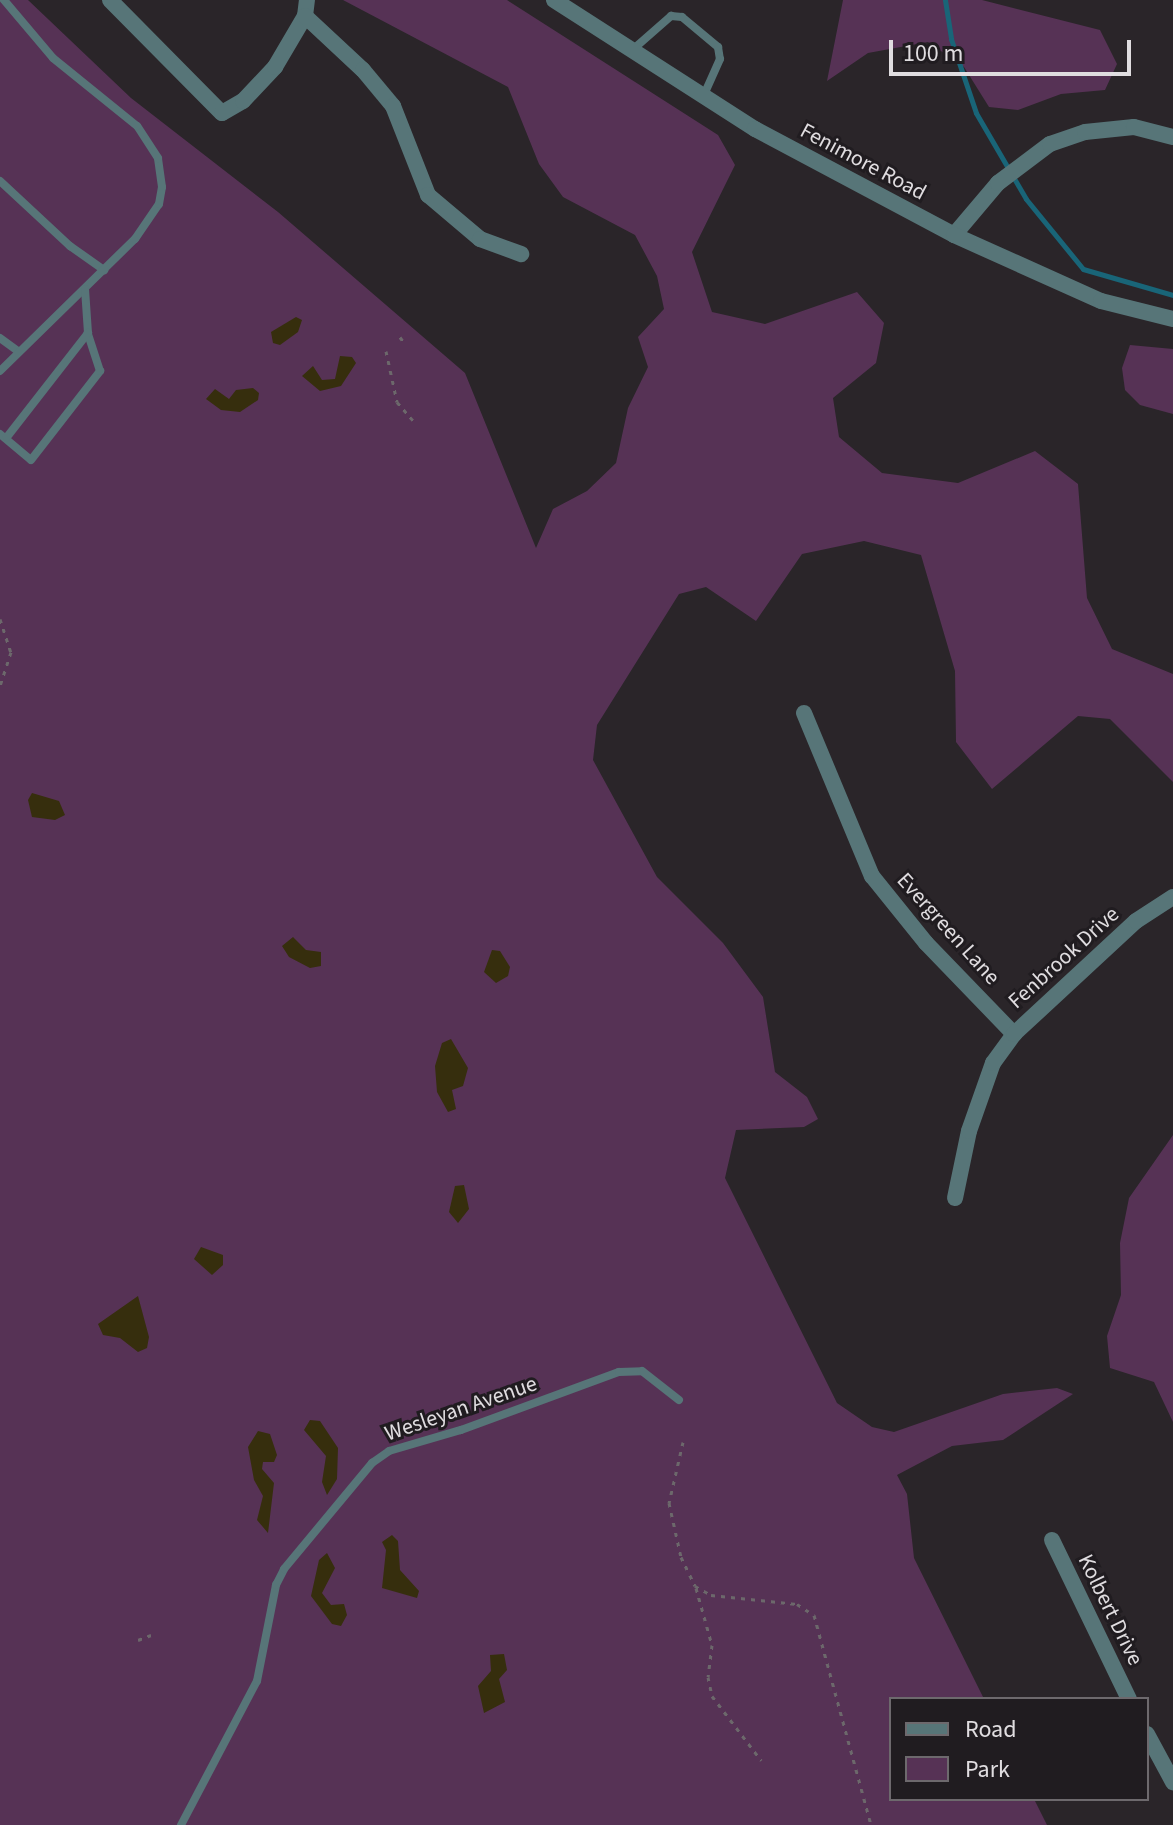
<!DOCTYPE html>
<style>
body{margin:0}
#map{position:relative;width:1173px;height:1825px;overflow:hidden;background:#2a2529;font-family:"Source Sans 3",sans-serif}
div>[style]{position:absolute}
.green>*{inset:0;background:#563255}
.sand>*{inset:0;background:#362e0d}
.stream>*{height:5px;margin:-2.5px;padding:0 2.5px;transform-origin:2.5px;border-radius:2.5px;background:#196578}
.path>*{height:3px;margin-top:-1.5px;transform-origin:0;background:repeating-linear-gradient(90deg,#6c686b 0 4px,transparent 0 10px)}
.service>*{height:8px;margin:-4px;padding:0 4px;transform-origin:4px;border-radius:4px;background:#577578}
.minor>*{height:16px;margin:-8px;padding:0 8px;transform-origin:8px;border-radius:8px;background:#577578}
.tertiary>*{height:16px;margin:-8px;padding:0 8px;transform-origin:8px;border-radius:8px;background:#577578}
span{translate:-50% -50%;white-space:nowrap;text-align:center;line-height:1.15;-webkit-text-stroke:6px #201c20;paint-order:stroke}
.street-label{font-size:22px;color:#e0dde0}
.legend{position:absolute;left:889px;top:1697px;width:260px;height:104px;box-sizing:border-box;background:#201c20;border:2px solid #6d696d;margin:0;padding:10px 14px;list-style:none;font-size:24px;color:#e0dde0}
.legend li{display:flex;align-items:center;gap:16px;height:40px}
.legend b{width:40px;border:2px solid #6d696d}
.scale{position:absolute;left:889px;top:40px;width:242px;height:36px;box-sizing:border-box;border:4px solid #e0dde0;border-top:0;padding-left:10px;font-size:24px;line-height:28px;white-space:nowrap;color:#e0dde0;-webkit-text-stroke:6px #201c20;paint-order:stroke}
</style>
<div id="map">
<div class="green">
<i style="clip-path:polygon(0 0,28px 0,131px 98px,278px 212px,465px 373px,536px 548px,553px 509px,587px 491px,616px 463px,628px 408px,648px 367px,638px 337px,664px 309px,657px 276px,635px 235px,563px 197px,539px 164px,508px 87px,343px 0,507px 0,718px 135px,735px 165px,692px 252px,712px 312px,765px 324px,857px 292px,884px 323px,876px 363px,833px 398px,839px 437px,882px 473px,958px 483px,1035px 451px,1078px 484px,1087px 598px,1112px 649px,1173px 674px,1173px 782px,1110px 719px,1078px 716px,992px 789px,956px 742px,955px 671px,921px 555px,864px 541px,802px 554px,756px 621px,706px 587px,679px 594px,597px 725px,593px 760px,657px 877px,723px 943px,763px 997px,775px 1072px,807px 1097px,818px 1119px,804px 1127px,736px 1130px,725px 1178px,837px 1403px,872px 1427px,894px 1432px,1003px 1394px,1057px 1388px,1073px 1394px,1003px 1440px,952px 1446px,897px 1475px,907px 1494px,914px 1558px,984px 1699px,891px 1699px,891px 1799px,1034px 1799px,1047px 1825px,0 1825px)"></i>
<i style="clip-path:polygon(843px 0,982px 0,1100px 30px,1117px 64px,1105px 90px,1061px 94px,1018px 110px,989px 107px,964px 67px,928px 42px,868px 53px,827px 81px)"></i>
<i style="clip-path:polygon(1130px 345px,1173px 349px,1173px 414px,1140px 405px,1125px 390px,1122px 368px)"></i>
<i style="clip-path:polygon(1173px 1135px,1173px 1422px,1154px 1382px,1110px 1368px,1107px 1336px,1121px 1295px,1120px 1243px,1129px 1198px)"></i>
</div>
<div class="sand">
<i style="clip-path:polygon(296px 317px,302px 320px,298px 332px,280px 345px,273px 343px,271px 332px)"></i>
<i style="clip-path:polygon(340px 356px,352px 357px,356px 363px,341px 386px,320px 391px,302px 376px,313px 366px,322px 380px,335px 379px)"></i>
<i style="clip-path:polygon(253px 388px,259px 393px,258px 400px,240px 412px,221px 410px,206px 399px,215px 389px,229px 399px,236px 390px)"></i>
<i style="clip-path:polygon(32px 793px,59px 801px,65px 815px,55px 820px,32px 817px,28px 800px)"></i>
<i style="clip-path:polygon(293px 937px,306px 950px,321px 952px,321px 966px,310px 968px,289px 957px,282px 946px)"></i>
<i style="clip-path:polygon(492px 950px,500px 951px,510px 967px,508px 976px,496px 983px,484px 972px)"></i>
<i style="clip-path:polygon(451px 1039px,468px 1068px,463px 1086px,452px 1090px,456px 1109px,448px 1112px,437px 1092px,435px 1066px,442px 1043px)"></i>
<i style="clip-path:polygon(464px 1185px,469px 1209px,458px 1223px,449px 1212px,455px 1186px)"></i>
<i style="clip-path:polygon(201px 1247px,223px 1255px,223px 1265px,212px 1275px,194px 1259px)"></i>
<i style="clip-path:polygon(138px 1296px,149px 1337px,147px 1348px,138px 1352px,120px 1338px,103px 1335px,98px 1324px)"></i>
<i style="clip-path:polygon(310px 1420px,320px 1421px,338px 1448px,337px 1479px,327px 1495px,322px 1482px,326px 1456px,304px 1430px)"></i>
<i style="clip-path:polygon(258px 1431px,270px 1434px,277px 1455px,274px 1462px,263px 1462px,262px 1469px,274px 1483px,268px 1533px,257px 1520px,263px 1496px,254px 1480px,248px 1447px)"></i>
<i style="clip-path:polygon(392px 1535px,398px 1541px,400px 1570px,419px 1591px,417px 1598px,382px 1588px,386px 1550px,382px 1542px)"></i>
<i style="clip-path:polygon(327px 1553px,335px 1568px,322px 1593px,331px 1605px,344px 1604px,347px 1615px,341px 1626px,332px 1624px,311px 1596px,319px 1560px)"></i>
<i style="clip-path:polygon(504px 1654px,507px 1670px,499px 1679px,505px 1702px,484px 1713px,478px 1686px,491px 1671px,490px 1655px)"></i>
</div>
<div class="stream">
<i style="left:945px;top:0;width:39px;rotate:81deg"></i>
<i style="left:951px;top:39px;width:78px;rotate:71.3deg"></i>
<i style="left:976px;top:113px;width:99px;rotate:59.8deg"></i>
<i style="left:1026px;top:199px;width:90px;rotate:50.8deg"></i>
<i style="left:1083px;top:269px;width:94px;rotate:16.1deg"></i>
</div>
<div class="path">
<i style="left:400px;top:337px;width:9px;rotate:54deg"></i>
<i style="left:386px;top:351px;width:52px;rotate:77.8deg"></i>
<i style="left:397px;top:402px;width:28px;rotate:49deg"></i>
<i style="left:0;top:619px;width:35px;rotate:72deg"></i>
<i style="left:11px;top:652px;width:35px;rotate:108deg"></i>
<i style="left:683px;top:1442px;width:63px;rotate:102.9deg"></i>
<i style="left:669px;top:1503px;width:55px;rotate:77.5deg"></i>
<i style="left:681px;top:1557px;width:32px;rotate:64deg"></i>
<i style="left:695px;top:1586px;width:18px;rotate:29deg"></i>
<i style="left:711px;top:1595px;width:86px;rotate:6deg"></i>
<i style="left:797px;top:1604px;width:20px;rotate:33deg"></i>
<i style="left:814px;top:1615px;width:218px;rotate:74.8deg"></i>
<i style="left:696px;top:1588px;width:59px;rotate:74.3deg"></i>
<i style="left:712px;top:1645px;width:32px;rotate:97deg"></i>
<i style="left:708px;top:1677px;width:19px;rotate:78deg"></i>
<i style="left:712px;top:1696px;width:81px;rotate:52.6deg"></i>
<i style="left:138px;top:1640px;width:14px;rotate:-21deg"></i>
</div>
<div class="service">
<i style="left:630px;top:52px;width:55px;rotate:-41.3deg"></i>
<i style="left:671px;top:16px;width:11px;rotate:5deg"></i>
<i style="left:682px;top:17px;width:47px;rotate:39.8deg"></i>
<i style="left:718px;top:47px;width:12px;rotate:81deg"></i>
<i style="left:720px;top:59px;width:42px;rotate:114.1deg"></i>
<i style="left:0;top:181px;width:96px;rotate:42.9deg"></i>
<i style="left:70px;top:246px;width:42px;rotate:35.2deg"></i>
<i style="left:0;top:338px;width:22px;rotate:36deg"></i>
<i style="left:0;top:371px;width:189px;rotate:-44.4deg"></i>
<i style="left:135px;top:239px;width:42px;rotate:-55.6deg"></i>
<i style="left:159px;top:204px;width:17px;rotate:-80deg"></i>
<i style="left:162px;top:187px;width:29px;rotate:-98deg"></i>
<i style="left:158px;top:158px;width:38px;rotate:-123deg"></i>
<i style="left:137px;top:126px;width:108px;rotate:-141deg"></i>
<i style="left:53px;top:58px;width:76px;rotate:-130.2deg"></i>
<i style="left:0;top:434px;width:40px;rotate:40deg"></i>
<i style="left:31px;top:460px;width:113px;rotate:-52.2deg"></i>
<i style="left:100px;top:371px;width:40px;rotate:-108deg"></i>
<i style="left:88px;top:333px;width:44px;rotate:-93.9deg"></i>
<i style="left:7px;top:437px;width:132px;rotate:-52.1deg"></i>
<i style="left:181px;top:1825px;width:163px;rotate:-62.2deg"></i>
<i style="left:257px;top:1681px;width:98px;rotate:-78.8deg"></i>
<i style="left:276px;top:1585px;width:18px;rotate:-63deg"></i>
<i style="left:284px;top:1569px;width:138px;rotate:-50.3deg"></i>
<i style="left:372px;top:1463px;width:21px;rotate:-35deg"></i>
<i style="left:389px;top:1451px;width:75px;rotate:-16.3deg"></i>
<i style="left:461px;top:1430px;width:168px;rotate:-20.2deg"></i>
<i style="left:619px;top:1372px;width:23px;rotate:-2deg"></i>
<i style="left:642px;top:1371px;width:47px;rotate:38.1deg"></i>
</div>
<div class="minor">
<i style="left:110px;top:0;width:159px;rotate:45.3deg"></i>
<i style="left:222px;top:113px;width:24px;rotate:-30deg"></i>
<i style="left:243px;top:101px;width:47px;rotate:-46.7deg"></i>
<i style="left:275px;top:67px;width:59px;rotate:-59.5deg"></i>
<i style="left:305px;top:16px;width:16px;rotate:-83deg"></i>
<i style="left:305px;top:16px;width:79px;rotate:43deg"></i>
<i style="left:363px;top:70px;width:47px;rotate:50.2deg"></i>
<i style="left:393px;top:106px;width:96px;rotate:68.5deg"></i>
<i style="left:428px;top:195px;width:68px;rotate:40.2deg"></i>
<i style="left:480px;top:239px;width:44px;rotate:20.1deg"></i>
<i style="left:954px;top:235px;width:68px;rotate:-49.8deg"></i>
<i style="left:998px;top:183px;width:65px;rotate:-36.9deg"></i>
<i style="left:1050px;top:144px;width:37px;rotate:-19deg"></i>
<i style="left:1085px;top:132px;width:49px;rotate:-5.8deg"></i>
<i style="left:1134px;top:127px;width:40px;rotate:14.4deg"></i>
<i style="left:804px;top:713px;width:177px;rotate:67.4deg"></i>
<i style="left:872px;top:876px;width:86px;rotate:51.1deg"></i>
<i style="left:926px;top:943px;width:127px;rotate:46deg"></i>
<i style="left:955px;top:1198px;width:68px;rotate:-78.2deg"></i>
<i style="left:969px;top:1131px;width:72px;rotate:-70.6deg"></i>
<i style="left:993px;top:1063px;width:36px;rotate:-54deg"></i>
<i style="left:1014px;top:1034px;width:166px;rotate:-42.8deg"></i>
<i style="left:1136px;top:921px;width:44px;rotate:-33deg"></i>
<i style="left:1052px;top:1540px;width:177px;rotate:64.2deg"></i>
<i style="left:1147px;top:1734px;width:55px;rotate:61.6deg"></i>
</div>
<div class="tertiary">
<i style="left:554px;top:0;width:239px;rotate:32.7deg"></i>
<i style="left:755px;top:129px;width:225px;rotate:28deg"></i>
<i style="left:954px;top:235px;width:161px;rotate:24.2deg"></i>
<i style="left:1101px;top:301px;width:74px;rotate:14deg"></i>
</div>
<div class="street-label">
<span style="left:863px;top:162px;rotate:28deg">Fenimore Road</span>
<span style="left:948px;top:929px;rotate:48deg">Evergreen Lane</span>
<span style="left:1064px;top:958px;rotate:-42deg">Fenbrook Drive</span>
<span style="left:461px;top:1409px;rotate:-19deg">Wesleyan Avenue</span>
<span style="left:1110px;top:1610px;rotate:64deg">Kolbert Drive</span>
</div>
<ul class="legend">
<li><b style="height:10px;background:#577578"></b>Road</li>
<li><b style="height:22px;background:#563255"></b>Park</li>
</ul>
<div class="scale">100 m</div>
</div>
